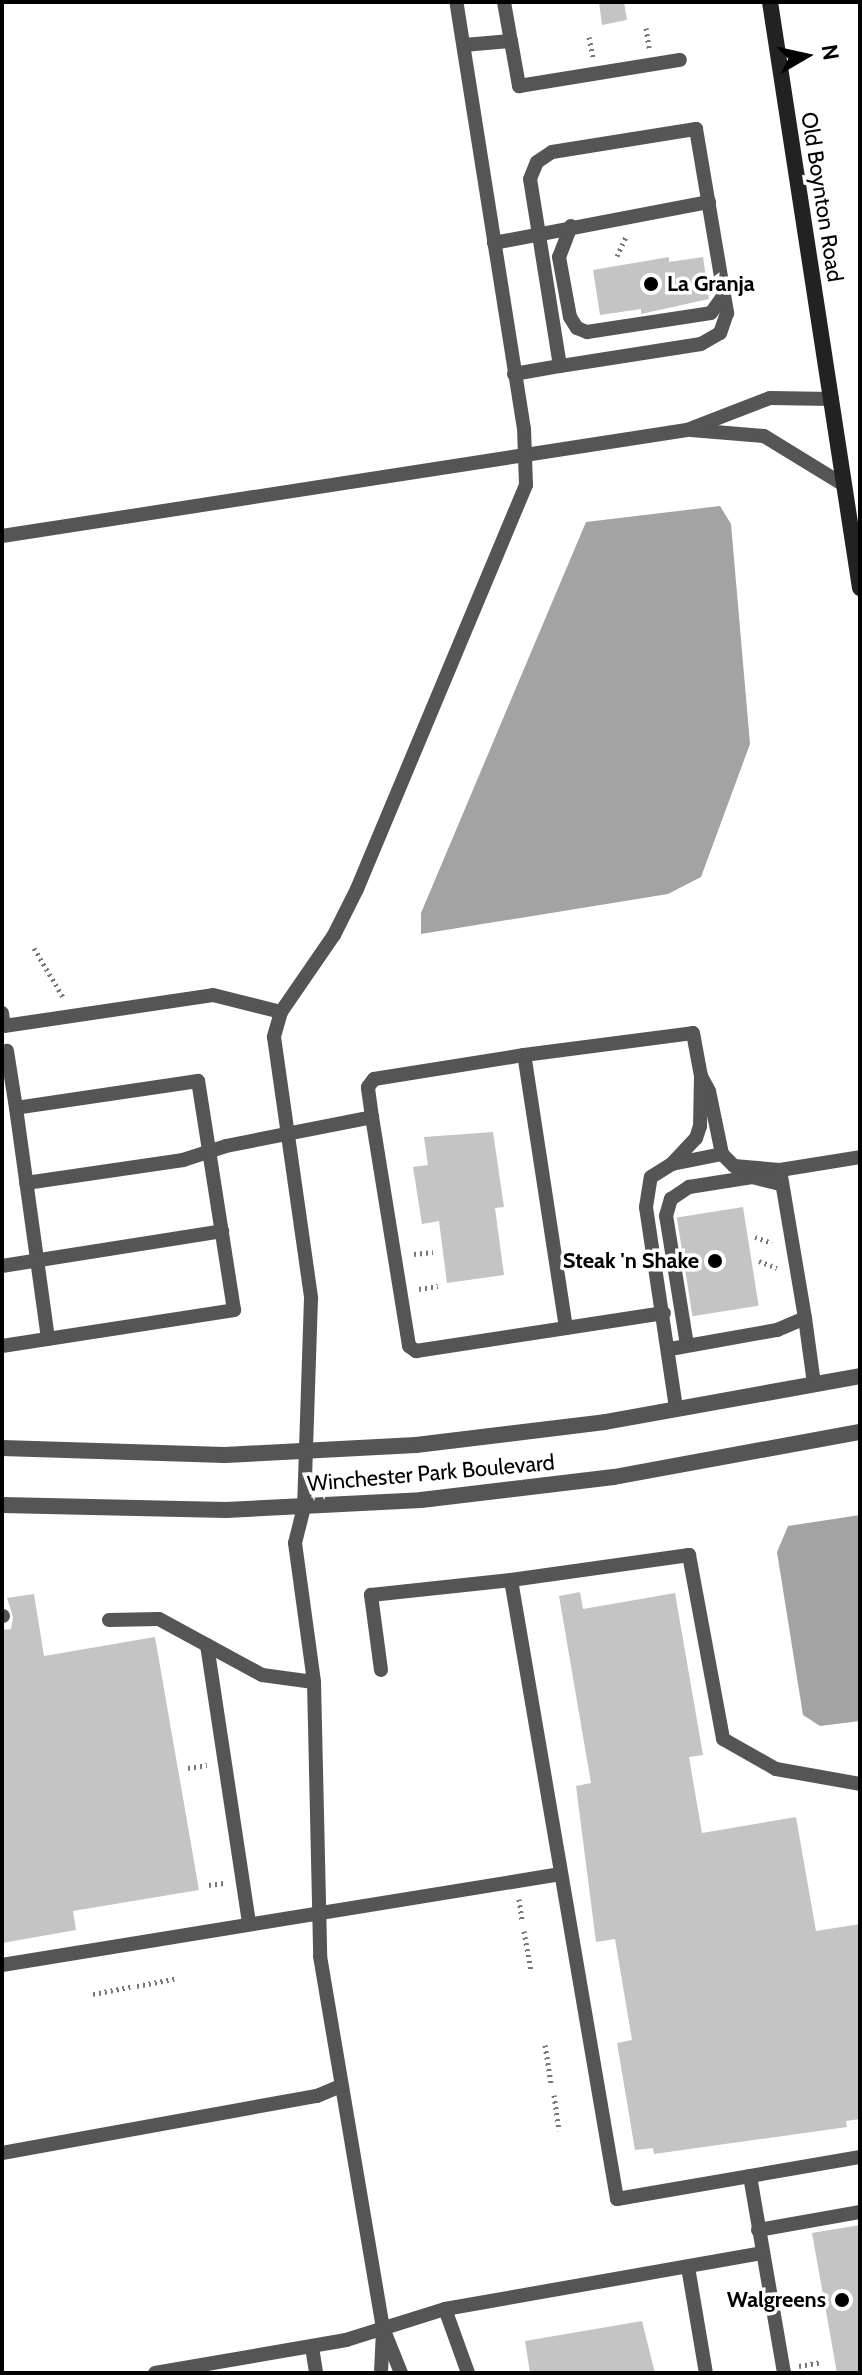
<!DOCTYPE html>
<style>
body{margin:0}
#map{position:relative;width:862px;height:2375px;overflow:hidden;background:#fff;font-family:Cabin,sans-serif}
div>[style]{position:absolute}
.water>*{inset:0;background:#a3a3a3}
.building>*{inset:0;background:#c4c4c4;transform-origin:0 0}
.path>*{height:5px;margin-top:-2.5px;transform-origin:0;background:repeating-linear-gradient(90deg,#777 0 2px,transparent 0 6px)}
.lane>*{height:14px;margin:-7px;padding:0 7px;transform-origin:7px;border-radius:7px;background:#555}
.street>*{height:16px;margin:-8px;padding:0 8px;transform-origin:8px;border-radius:8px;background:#555}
.secondary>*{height:16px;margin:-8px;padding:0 8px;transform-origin:8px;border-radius:8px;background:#222}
.dots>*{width:22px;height:22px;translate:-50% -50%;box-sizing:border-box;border:4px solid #fff;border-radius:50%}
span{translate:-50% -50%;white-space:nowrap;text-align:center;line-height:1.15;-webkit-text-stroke:7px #fff;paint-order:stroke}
.street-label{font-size:22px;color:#000}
.poi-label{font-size:22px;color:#000;font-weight:700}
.left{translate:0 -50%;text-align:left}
.right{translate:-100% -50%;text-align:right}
.frame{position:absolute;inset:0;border:4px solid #000;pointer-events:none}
.north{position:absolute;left:766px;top:16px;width:80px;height:80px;-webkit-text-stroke:6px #fff;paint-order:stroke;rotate:81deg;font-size:22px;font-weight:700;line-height:32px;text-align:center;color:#000}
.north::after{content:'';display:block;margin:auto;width:28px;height:36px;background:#000;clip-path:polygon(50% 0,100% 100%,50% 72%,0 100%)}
</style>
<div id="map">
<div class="water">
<i style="clip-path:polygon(720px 506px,731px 524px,750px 744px,701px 877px,668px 894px,421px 934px,421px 913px,586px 522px)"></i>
<i style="clip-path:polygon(860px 1515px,860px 1721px,820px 1726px,803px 1715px,777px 1552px,788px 1526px)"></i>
</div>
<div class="building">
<i style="clip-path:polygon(599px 2px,624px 2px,627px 20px,602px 25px)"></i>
<i style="clip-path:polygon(669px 257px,669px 262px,703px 257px,709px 299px,641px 314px,641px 309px,600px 315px,593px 270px)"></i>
<i style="clip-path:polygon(493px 1132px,504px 1207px,495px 1208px,504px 1275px,447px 1283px,439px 1221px,422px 1224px,413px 1167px,428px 1165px,424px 1137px)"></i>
<i style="left:743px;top:1207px;width:100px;height:67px;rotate:81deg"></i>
<i style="clip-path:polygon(580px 1592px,583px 1609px,675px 1593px,703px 1755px,689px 1757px,702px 1833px,796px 1817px,816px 1931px,860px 1924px,860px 2119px,846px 2121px,847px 2127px,654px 2154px,653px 2148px,635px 2150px,617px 2043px,632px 2040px,615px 1939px,596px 1942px,576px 1786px,591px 1783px,559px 1596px)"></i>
<i style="clip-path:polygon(34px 1594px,44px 1656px,155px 1637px,199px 1890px,73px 1911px,76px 1930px,2px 1943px,2px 1630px,11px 1629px,13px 1617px,7px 1598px)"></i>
<i style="clip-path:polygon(860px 2225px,860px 2373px,837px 2373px,812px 2233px)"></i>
<i style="clip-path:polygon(642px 2321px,655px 2373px,530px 2373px,525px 2341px)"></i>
</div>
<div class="path">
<i style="left:646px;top:28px;width:20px;rotate:81deg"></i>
<i style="left:589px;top:37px;width:20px;rotate:79deg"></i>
<i style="left:617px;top:256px;width:23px;rotate:-65deg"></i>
<i style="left:34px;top:948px;width:57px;rotate:59.4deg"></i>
<i style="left:755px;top:1237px;width:18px;rotate:19deg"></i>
<i style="left:414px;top:1254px;width:19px;rotate:-6deg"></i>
<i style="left:759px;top:1261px;width:19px;rotate:21deg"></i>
<i style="left:419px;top:1289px;width:19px;rotate:-9deg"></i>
<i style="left:188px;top:1768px;width:19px;rotate:-9deg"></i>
<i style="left:209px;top:1885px;width:15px;rotate:-8deg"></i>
<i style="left:519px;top:1899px;width:21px;rotate:82deg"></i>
<i style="left:524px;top:1931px;width:39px;rotate:80deg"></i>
<i style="left:137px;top:1986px;width:38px;rotate:-11deg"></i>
<i style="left:93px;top:1994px;width:38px;rotate:-11deg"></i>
<i style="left:545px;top:2045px;width:38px;rotate:81deg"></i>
<i style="left:554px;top:2095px;width:36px;rotate:82deg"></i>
<i style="left:799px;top:2366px;width:23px;rotate:-10deg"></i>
</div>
<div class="lane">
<i style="left:504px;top:2px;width:40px;rotate:80deg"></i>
<i style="left:464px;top:45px;width:47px;rotate:-4.9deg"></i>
<i style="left:511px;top:41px;width:46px;rotate:79.9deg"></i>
<i style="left:519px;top:86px;width:163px;rotate:-9.2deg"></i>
<i style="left:696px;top:129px;width:187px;rotate:80.4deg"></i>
<i style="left:727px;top:313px;width:21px;rotate:109deg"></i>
<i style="left:720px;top:333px;width:22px;rotate:150deg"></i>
<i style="left:701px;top:344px;width:143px;rotate:171.1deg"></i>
<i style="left:560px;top:366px;width:189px;rotate:-99.1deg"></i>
<i style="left:530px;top:179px;width:18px;rotate:-68deg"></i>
<i style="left:537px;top:162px;width:18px;rotate:-34deg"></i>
<i style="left:552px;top:152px;width:146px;rotate:-9.1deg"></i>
<i style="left:571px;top:226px;width:33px;rotate:111deg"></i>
<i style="left:559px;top:257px;width:61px;rotate:79.6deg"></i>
<i style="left:570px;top:317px;width:13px;rotate:58deg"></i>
<i style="left:577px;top:328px;width:11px;rotate:22deg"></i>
<i style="left:587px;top:332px;width:125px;rotate:-8.7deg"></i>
<i style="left:711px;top:313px;width:22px;rotate:-54deg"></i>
<i style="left:494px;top:243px;width:219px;rotate:-10.8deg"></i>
<i style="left:514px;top:374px;width:47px;rotate:-9.9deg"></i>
<i style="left:691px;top:430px;width:73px;rotate:4.7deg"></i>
<i style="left:764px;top:436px;width:94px;rotate:31.5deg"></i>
<i style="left:2px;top:536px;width:693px;rotate:-8.8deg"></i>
<i style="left:687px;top:430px;width:89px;rotate:-21.1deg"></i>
<i style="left:770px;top:398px;width:62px;rotate:0.9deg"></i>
<i style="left:281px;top:1012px;width:26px;rotate:106deg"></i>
<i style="left:274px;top:1037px;width:264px;rotate:81.9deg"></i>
<i style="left:311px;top:1298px;width:209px;rotate:91.9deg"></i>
<i style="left:304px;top:1507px;width:37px;rotate:104deg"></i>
<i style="left:295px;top:1543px;width:140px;rotate:82.2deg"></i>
<i style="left:314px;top:1682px;width:274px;rotate:88.7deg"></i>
<i style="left:320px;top:1956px;width:378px;rotate:80.4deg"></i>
<i style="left:383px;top:2329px;width:44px;rotate:92.6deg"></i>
<i style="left:2px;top:1013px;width:13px;rotate:81deg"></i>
<i style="left:4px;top:1026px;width:211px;rotate:-8.4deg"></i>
<i style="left:213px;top:995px;width:70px;rotate:14deg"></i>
<i style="left:281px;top:1012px;width:93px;rotate:-55.5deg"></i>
<i style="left:334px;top:935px;width:51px;rotate:-63.4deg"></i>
<i style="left:357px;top:889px;width:438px;rotate:-67.3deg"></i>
<i style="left:526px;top:485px;width:56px;rotate:-92deg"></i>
<i style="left:524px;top:429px;width:432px;rotate:-99deg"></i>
<i style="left:701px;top:1076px;width:17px;rotate:62deg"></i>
<i style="left:709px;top:1091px;width:64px;rotate:78.3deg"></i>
<i style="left:722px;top:1154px;width:17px;rotate:45deg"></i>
<i style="left:734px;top:1166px;width:46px;rotate:5deg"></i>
<i style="left:780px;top:1170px;width:81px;rotate:-9.2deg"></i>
<i style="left:16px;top:1108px;width:233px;rotate:82.1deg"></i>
<i style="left:372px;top:1117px;width:30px;rotate:-98deg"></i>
<i style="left:368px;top:1087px;width:10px;rotate:-53deg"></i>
<i style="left:374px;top:1079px;width:152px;rotate:-9.1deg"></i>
<i style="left:26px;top:1183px;width:159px;rotate:-8.3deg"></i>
<i style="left:183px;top:1160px;width:45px;rotate:-18deg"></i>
<i style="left:226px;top:1146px;width:149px;rotate:-11.2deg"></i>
<i style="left:372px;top:1117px;width:232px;rotate:80.8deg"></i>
<i style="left:409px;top:1346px;width:9px;rotate:36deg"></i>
<i style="left:416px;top:1351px;width:152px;rotate:-8.7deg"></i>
<i style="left:566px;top:1328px;width:276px;rotate:-98.7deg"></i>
<i style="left:524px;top:1055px;width:170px;rotate:-7.4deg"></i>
<i style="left:693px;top:1033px;width:44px;rotate:79.5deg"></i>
<i style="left:701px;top:1076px;width:50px;rotate:91.1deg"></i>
<i style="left:700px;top:1126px;width:13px;rotate:108deg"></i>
<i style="left:696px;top:1138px;width:35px;rotate:133deg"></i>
<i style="left:2px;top:1266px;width:223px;rotate:-9deg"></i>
<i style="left:805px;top:1318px;width:67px;rotate:82.2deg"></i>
<i style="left:566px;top:1328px;width:99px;rotate:-8.7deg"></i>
<i style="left:687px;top:1345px;width:131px;rotate:-99.2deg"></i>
<i style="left:666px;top:1216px;width:18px;rotate:-74deg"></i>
<i style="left:671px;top:1199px;width:22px;rotate:-34deg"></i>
<i style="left:689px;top:1187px;width:64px;rotate:-9deg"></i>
<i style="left:752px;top:1177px;width:30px;rotate:14deg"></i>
<i style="left:2px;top:1346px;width:235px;rotate:-8.8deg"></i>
<i style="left:234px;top:1310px;width:232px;rotate:-98.9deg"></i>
<i style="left:198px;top:1081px;width:184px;rotate:171.6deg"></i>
<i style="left:16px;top:1108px;width:58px;rotate:-99deg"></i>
<i style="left:670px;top:1349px;width:109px;rotate:-10.1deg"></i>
<i style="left:777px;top:1330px;width:30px;rotate:-23deg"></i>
<i style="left:805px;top:1318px;width:150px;rotate:-99.6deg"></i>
<i style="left:676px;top:1408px;width:203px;rotate:-98.5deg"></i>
<i style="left:646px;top:1207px;width:30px;rotate:-81deg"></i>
<i style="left:651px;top:1177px;width:25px;rotate:-32deg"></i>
<i style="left:672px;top:1164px;width:51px;rotate:-11.3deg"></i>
<i style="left:511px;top:1580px;width:180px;rotate:-8deg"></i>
<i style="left:689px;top:1555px;width:187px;rotate:79.5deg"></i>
<i style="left:723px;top:1739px;width:61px;rotate:29.5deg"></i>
<i style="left:776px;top:1769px;width:85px;rotate:10.1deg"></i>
<i style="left:2px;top:1616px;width:1px"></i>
<i style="left:109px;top:1620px;width:50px;rotate:-1.1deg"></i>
<i style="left:159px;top:1619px;width:117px;rotate:28.5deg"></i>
<i style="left:262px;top:1675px;width:52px;rotate:7.7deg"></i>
<i style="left:207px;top:1645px;width:281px;rotate:81.4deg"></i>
<i style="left:381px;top:1670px;width:76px;rotate:-97.6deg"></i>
<i style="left:371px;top:1595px;width:141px;rotate:-6.1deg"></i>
<i style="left:511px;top:1580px;width:628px;rotate:80.28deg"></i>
<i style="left:617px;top:2199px;width:247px;rotate:-9.8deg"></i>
<i style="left:2px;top:1965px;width:566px;rotate:-9.25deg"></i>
<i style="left:2px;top:2153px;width:320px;rotate:-10.3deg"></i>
<i style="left:317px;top:2096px;width:25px;rotate:-23deg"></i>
<i style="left:750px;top:2176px;width:200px;rotate:80.2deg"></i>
<i style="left:758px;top:2230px;width:104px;rotate:-10deg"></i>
<i style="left:688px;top:2267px;width:108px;rotate:80.4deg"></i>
<i style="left:445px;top:2309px;width:68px;rotate:70.2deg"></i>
<i style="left:385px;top:2333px;width:43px;rotate:68.2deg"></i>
<i style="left:312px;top:2347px;width:26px;rotate:81deg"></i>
<i style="left:155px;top:2373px;width:194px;rotate:-9.8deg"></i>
<i style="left:346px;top:2340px;width:104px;rotate:-17.4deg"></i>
<i style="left:445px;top:2309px;width:323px;rotate:-10deg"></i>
</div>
<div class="street">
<i style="left:2px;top:1448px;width:223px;rotate:1.8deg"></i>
<i style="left:225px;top:1455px;width:191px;rotate:-3deg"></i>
<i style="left:416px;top:1445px;width:190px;rotate:-6.9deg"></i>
<i style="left:605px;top:1422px;width:259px;rotate:-10.2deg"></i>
<i style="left:2px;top:1505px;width:224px;rotate:1.3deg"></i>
<i style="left:226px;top:1510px;width:195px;rotate:-2.9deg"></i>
<i style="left:421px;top:1500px;width:194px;rotate:-6.8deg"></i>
<i style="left:614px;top:1477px;width:250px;rotate:-10.4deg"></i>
</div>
<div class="secondary">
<i style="left:770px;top:2px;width:593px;rotate:81.27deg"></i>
</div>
<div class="dots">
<i style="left:651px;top:284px;background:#000"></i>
<i style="left:715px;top:1261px;background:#000"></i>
<i style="left:842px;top:2300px;background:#000"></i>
</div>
<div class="street-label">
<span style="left:822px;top:197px;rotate:81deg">Old Boynton Road</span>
<span style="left:431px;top:1473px;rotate:-5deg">Winchester Park Boulevard</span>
</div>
<div class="poi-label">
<span class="left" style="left:667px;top:284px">La Granja</span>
<span class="right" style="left:699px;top:1261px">Steak 'n Shake</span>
<span class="right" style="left:826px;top:2300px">Walgreens</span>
</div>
<div class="frame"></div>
<div class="north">N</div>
</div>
